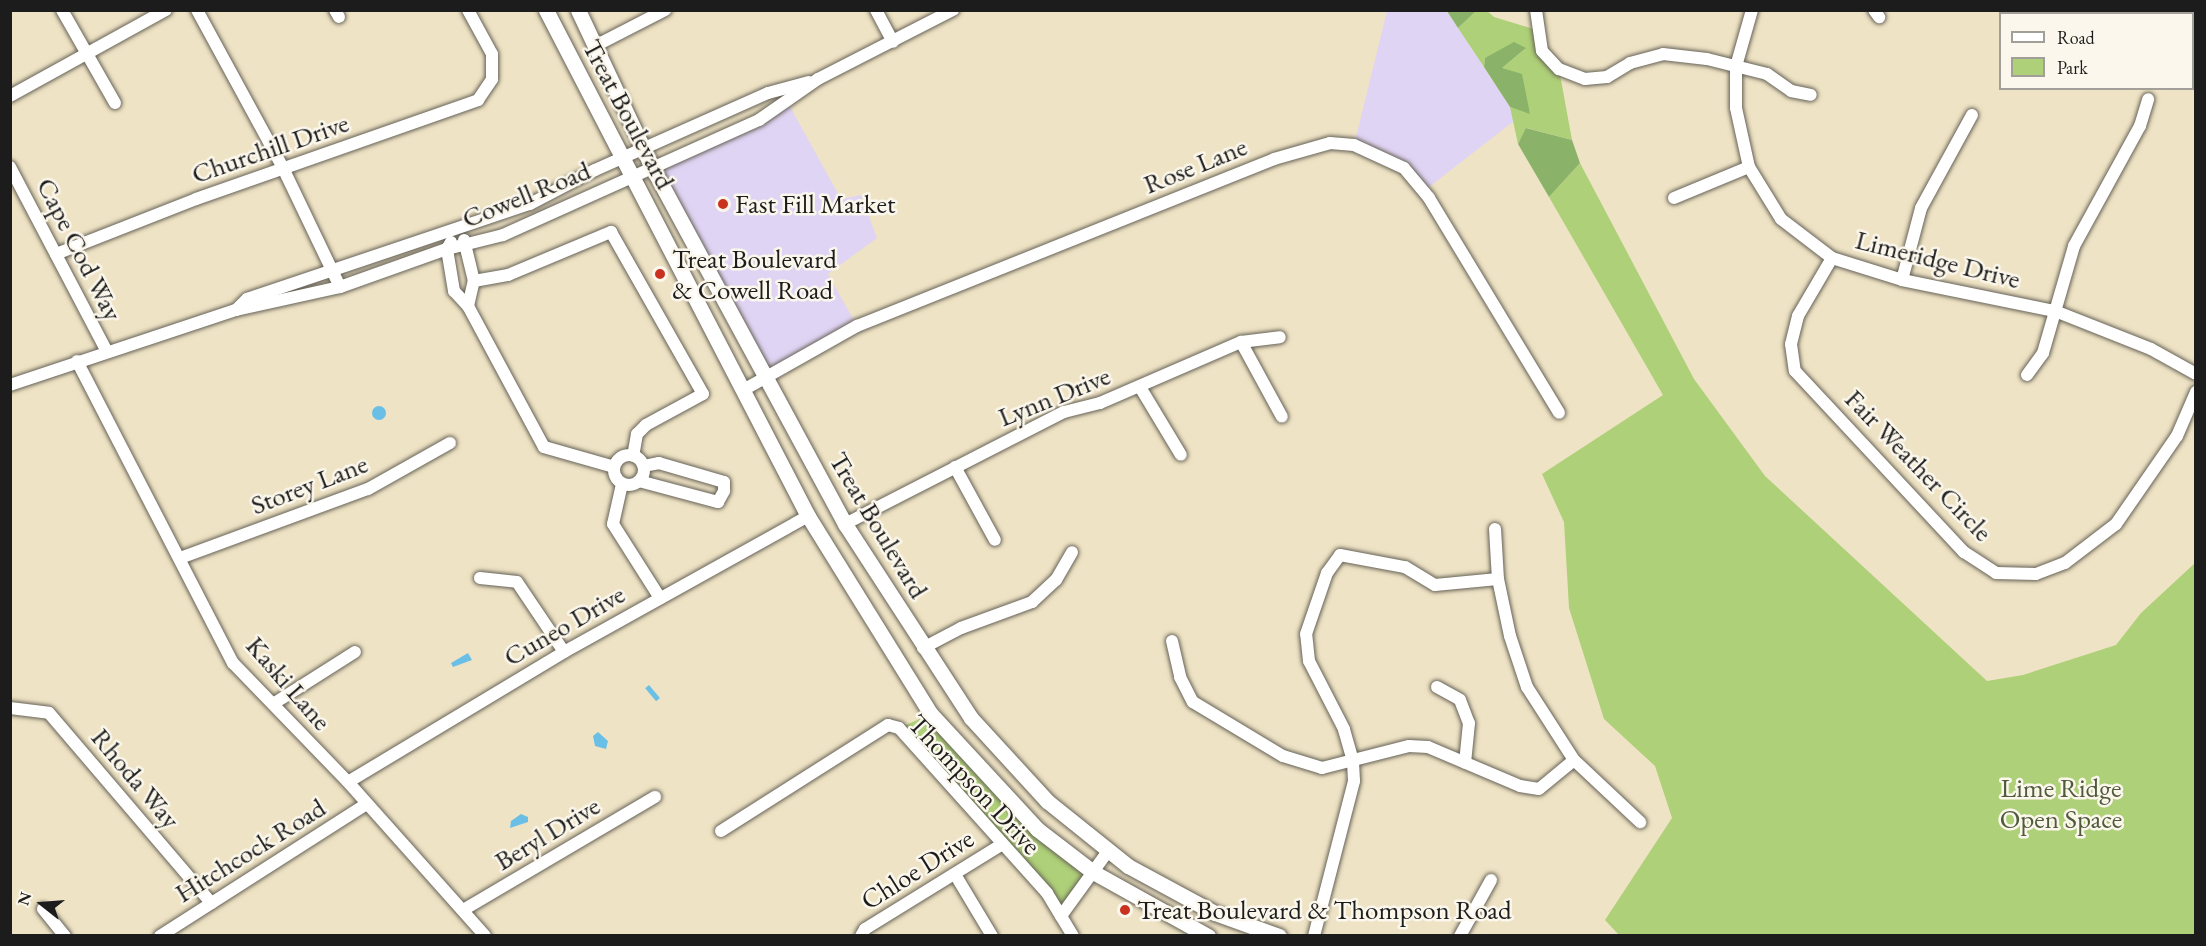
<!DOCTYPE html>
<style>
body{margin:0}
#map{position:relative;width:2206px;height:946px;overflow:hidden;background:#efe3c5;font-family:"EB Garamond",serif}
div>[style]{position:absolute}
.built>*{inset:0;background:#e0d4f4}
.green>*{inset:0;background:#aed078}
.forest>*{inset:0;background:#8ab268}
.water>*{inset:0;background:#6abfe7;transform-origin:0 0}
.round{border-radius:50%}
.roads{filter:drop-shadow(0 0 2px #666257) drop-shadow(0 0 2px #666257)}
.minor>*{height:12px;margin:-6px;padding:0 6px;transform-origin:6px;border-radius:6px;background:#fff}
.minor>.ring{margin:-6px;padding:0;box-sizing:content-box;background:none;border:12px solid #fff;border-radius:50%}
.major>*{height:15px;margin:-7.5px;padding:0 7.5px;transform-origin:7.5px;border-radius:7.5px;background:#fff}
.dots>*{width:16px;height:16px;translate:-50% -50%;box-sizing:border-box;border:3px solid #fbf7ec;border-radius:50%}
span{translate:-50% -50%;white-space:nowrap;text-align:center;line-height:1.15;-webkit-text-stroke:5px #fbf7ec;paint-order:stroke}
.street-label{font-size:27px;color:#1c1c1c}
.poi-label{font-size:27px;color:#1c1c1c}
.left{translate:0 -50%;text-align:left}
.park-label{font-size:27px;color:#4f5b3c}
.frame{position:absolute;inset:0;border:12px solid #1c1c1c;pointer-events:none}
.legend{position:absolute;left:1999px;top:12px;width:195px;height:78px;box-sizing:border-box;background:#fbf7ec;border:2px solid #a29f99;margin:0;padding:8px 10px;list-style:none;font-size:18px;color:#1c1c1c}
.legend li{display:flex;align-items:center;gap:12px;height:30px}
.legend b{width:30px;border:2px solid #a29f99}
.north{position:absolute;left:12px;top:874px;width:60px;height:60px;-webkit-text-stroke:4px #fbf7ec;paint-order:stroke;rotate:287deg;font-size:16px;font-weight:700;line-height:24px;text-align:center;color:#1c1c1c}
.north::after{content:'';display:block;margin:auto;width:21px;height:27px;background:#1c1c1c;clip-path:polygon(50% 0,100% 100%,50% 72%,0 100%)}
</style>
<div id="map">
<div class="built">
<i style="clip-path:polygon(1387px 11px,1447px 11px,1510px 107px,1514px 121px,1424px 191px,1404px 168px,1354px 145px)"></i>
<i style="clip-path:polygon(787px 101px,841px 199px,861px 195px,877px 238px,828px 274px,857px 326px,765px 377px,652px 167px)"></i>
</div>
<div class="green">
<i style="clip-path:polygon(1486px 10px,1494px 17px,1537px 30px,1559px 69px,1572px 140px,1527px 128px,1518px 144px,1510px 107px,1530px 113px,1502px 68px,1525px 49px,1485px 58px,1484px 67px,1458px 28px,1476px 11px)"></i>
<i style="clip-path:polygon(2126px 11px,2195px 11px,2195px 53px,2192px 14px)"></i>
<i style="clip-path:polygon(1580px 163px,1694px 379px,1765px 476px,1987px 681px,2023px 675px,2116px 645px,2141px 613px,2195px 563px,2195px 935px,1619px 935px,1605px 920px,1672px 818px,1655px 766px,1604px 719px,1569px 608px,1564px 522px,1542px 474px,1663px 395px,1549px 197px)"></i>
<i style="clip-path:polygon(931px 714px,1037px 829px,1093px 872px,1061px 916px,899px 728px)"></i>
</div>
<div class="forest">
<i style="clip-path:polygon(1447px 11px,1476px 11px,1458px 28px)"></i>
<i style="clip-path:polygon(1514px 42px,1526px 48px,1502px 68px,1522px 74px,1530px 114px,1510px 107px,1484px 67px,1485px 58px)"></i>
<i style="clip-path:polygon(1526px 128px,1572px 140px,1580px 163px,1549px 197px,1518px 144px)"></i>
</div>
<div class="water">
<i class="round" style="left:372px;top:406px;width:14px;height:14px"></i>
<i style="clip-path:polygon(468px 653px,472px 660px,453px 667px,451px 663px)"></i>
<i style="left:649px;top:685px;width:17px;height:5px;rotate:50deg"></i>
<i style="clip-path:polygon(598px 732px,608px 741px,606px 749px,595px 746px,593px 736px)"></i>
<i style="clip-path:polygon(521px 814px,528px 817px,528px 822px,510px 828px,511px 821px)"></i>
</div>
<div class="roads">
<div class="minor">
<i style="left:62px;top:10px;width:107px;rotate:60.3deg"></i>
<i style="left:197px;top:10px;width:180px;rotate:61.4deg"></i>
<i style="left:283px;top:168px;width:132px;rotate:64.4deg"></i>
<i style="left:335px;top:10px;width:8px;rotate:60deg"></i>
<i style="left:876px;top:10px;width:36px;rotate:62deg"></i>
<i style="left:1536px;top:10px;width:41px;rotate:81.7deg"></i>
<i style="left:1542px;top:51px;width:25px;rotate:47deg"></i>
<i style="left:1559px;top:69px;width:28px;rotate:21deg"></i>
<i style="left:1585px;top:79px;width:22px;rotate:-5deg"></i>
<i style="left:1607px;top:77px;width:27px;rotate:-31deg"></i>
<i style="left:1630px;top:63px;width:34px;rotate:-15deg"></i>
<i style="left:1663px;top:54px;width:44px;rotate:6.5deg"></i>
<i style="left:1707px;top:59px;width:62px;rotate:14deg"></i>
<i style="left:1767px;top:74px;width:29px;rotate:35deg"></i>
<i style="left:1791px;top:91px;width:20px;rotate:11deg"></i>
<i style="left:1752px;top:10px;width:58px;rotate:105.9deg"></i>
<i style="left:1736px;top:66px;width:42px;rotate:90deg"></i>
<i style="left:1736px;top:108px;width:60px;rotate:77.6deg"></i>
<i style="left:1749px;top:167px;width:61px;rotate:58.4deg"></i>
<i style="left:1781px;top:219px;width:64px;rotate:37.4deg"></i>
<i style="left:1832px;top:258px;width:73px;rotate:17.4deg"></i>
<i style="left:1902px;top:280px;width:156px;rotate:11.5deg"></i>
<i style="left:2055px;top:311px;width:103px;rotate:21.6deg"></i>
<i style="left:2151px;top:349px;width:51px;rotate:29.1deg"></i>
<i style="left:1874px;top:10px;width:9px;rotate:54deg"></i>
<i style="left:595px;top:46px;width:79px;rotate:-27.2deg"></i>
<i style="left:10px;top:96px;width:178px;rotate:-28.9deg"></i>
<i style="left:10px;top:167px;width:209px;rotate:62.3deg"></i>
<i style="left:1674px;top:198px;width:81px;rotate:-22.5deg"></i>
<i style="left:464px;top:240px;width:42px;rotate:76.3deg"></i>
<i style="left:451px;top:242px;width:8px;rotate:120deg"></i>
<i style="left:447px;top:249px;width:43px;rotate:80.5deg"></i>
<i style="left:454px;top:291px;width:21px;rotate:47deg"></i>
<i style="left:468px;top:306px;width:160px;rotate:61.7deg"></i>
<i style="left:544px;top:447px;width:73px;rotate:15.9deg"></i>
<i style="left:56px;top:254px;width:150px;rotate:-21.4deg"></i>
<i style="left:196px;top:199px;width:299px;rotate:-19.3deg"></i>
<i style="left:478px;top:100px;width:25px;rotate:-56deg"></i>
<i style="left:492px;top:79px;width:25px;rotate:-90deg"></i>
<i style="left:492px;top:54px;width:50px;rotate:-118.6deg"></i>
<i style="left:1832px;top:258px;width:67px;rotate:120.4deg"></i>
<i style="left:1798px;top:316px;width:29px;rotate:104deg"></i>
<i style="left:1791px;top:344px;width:27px;rotate:82deg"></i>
<i style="left:1795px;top:371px;width:248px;rotate:47deg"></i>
<i style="left:1964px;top:552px;width:38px;rotate:33deg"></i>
<i style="left:1996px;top:573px;width:40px;rotate:1.4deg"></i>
<i style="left:2036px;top:574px;width:31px;rotate:-21deg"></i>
<i style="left:2065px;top:563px;width:64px;rotate:-37.4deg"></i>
<i style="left:2116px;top:524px;width:107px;rotate:-55.3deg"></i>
<i style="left:2177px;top:436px;width:48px;rotate:-66.6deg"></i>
<i style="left:1902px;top:280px;width:74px;rotate:-75.2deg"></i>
<i style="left:1921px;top:208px;width:106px;rotate:-61.3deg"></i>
<i style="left:468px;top:306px;width:26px;rotate:-77deg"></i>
<i style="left:474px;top:281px;width:35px;rotate:-10deg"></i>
<i style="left:508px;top:275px;width:112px;rotate:-22.7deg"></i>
<i style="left:611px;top:232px;width:186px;rotate:60.4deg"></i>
<i style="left:703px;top:394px;width:65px;rotate:151.5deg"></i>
<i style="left:646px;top:425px;width:13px;rotate:135deg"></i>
<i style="left:637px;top:434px;width:22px;rotate:100deg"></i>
<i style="left:236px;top:310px;width:16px;rotate:-45deg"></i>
<i style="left:247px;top:299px;width:299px;rotate:-18.6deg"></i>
<i style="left:530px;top:204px;width:73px;rotate:-27.6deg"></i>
<i style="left:595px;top:170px;width:189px;rotate:-24deg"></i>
<i style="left:768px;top:93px;width:42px;rotate:-15deg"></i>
<i style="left:1241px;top:342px;width:85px;rotate:61.3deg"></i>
<i style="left:77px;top:361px;width:340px;rotate:62.7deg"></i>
<i style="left:233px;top:663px;width:165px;rotate:46deg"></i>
<i style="left:348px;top:782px;width:206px;rotate:48.3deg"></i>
<i style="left:2027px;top:375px;width:27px;rotate:-54deg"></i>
<i style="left:2043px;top:353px;width:111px;rotate:-73.8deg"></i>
<i style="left:2074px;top:246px;width:137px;rotate:-61.2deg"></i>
<i style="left:2140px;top:126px;width:28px;rotate:-73deg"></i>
<i style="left:10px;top:385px;width:238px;rotate:-18.4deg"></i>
<i style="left:236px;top:310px;width:107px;rotate:-12.5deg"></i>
<i style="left:340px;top:287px;width:114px;rotate:-19.6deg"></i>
<i style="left:447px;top:249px;width:58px;rotate:-14deg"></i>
<i style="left:503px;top:235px;width:281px;rotate:-24.2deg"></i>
<i style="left:759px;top:120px;width:72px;rotate:-34.8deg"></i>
<i style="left:818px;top:79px;width:152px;rotate:-27.1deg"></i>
<i style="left:1140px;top:387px;width:79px;rotate:58.9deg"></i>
<i style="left:745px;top:389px;width:129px;rotate:-29.4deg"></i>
<i style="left:857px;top:326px;width:449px;rotate:-21.8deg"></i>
<i style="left:1274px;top:159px;width:58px;rotate:-15.9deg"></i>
<i style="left:1330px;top:143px;width:24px;rotate:5deg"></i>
<i style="left:1354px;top:145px;width:55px;rotate:24.7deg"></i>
<i style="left:1404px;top:168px;width:39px;rotate:50deg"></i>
<i style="left:1429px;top:198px;width:251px;rotate:58.8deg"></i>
<i class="ring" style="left:614px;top:455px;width:18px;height:18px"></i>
<i style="left:955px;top:467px;width:83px;rotate:61.3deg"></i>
<i style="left:639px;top:481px;width:82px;rotate:14.9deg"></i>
<i style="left:718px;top:502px;width:13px;rotate:-61deg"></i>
<i style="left:724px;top:491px;width:9px;rotate:-90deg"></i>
<i style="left:724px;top:482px;width:68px;rotate:-163.7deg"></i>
<i style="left:659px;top:463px;width:16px;rotate:169deg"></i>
<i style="left:622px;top:484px;width:41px;rotate:102.7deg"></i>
<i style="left:613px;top:524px;width:88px;rotate:57.6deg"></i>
<i style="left:845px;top:524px;width:246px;rotate:-27.1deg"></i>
<i style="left:1064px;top:412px;width:37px;rotate:-14deg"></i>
<i style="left:1100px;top:403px;width:154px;rotate:-23.4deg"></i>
<i style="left:1241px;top:342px;width:39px;rotate:-7deg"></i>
<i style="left:1495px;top:529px;width:50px;rotate:86.6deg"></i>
<i style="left:1498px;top:579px;width:58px;rotate:78.1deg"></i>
<i style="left:1510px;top:636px;width:54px;rotate:71.6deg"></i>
<i style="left:1527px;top:687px;width:87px;rotate:57.2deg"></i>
<i style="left:1574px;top:760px;width:91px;rotate:43.2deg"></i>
<i style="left:180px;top:558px;width:200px;rotate:-20.2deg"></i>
<i style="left:368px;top:489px;width:94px;rotate:-29.3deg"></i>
<i style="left:480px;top:578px;width:37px;rotate:6deg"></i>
<i style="left:517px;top:582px;width:84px;rotate:56.1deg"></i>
<i style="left:1172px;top:641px;width:37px;rotate:77deg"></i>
<i style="left:1180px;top:677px;width:28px;rotate:63deg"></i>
<i style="left:1193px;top:702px;width:105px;rotate:31deg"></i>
<i style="left:1283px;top:756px;width:41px;rotate:17.1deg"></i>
<i style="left:1322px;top:768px;width:90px;rotate:-14.2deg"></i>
<i style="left:1409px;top:746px;width:19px;rotate:3deg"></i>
<i style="left:1428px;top:747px;width:100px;rotate:23deg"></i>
<i style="left:1520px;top:786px;width:19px;rotate:9deg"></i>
<i style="left:1539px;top:789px;width:45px;rotate:-39.6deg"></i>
<i style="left:923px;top:648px;width:43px;rotate:-27.8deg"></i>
<i style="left:961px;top:628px;width:76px;rotate:-20.1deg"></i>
<i style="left:1032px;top:602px;width:33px;rotate:-43deg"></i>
<i style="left:1056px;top:580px;width:32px;rotate:-60deg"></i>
<i style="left:1437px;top:687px;width:26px;rotate:29deg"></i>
<i style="left:1460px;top:700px;width:25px;rotate:69deg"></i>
<i style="left:1469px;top:723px;width:40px;rotate:95.7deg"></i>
<i style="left:273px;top:704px;width:97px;rotate:-32.4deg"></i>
<i style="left:10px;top:708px;width:39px;rotate:7deg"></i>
<i style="left:49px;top:713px;width:250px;rotate:49.5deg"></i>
<i style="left:348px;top:782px;width:252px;rotate:-31deg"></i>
<i style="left:564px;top:652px;width:279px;rotate:-29.1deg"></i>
<i style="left:721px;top:831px;width:198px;rotate:-32.4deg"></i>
<i style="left:888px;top:725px;width:11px;rotate:15deg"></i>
<i style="left:899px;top:728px;width:222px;rotate:48.1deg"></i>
<i style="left:1047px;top:893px;width:27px;rotate:59deg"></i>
<i style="left:956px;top:876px;width:70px;rotate:59deg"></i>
<i style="left:43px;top:909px;width:35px;rotate:51deg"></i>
<i style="left:463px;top:910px;width:223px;rotate:-30.5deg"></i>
<i style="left:160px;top:936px;width:243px;rotate:-32.6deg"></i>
<i style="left:861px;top:936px;width:8px;rotate:-60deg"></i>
<i style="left:865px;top:929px;width:160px;rotate:-31.7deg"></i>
<i style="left:1073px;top:936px;width:23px;rotate:-121deg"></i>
<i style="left:1061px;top:916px;width:80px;rotate:-54.1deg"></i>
<i style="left:1314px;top:936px;width:160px;rotate:-75.5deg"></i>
<i style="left:1354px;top:781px;width:20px;rotate:-93deg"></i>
<i style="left:1353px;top:761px;width:33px;rotate:-106deg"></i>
<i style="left:1344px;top:729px;width:76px;rotate:-117.2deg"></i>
<i style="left:1309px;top:661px;width:27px;rotate:-96deg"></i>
<i style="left:1306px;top:634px;width:65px;rotate:-71deg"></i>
<i style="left:1327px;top:573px;width:22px;rotate:-54deg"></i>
<i style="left:1340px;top:555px;width:66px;rotate:10.5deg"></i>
<i style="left:1405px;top:567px;width:35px;rotate:31deg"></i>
<i style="left:1435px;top:585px;width:63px;rotate:-5.4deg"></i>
<i style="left:1460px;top:936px;width:64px;rotate:-61deg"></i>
</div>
<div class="major">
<i style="left:546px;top:10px;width:570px;rotate:62.63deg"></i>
<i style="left:808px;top:516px;width:233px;rotate:58.2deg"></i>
<i style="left:931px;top:714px;width:156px;rotate:47.3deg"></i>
<i style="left:1037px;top:829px;width:71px;rotate:37.5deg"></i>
<i style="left:1093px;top:872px;width:132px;rotate:29.1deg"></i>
<i style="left:578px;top:10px;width:174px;rotate:64.8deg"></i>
<i style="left:652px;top:167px;width:406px;rotate:61.6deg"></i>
<i style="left:845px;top:524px;width:231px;rotate:57deg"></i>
<i style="left:971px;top:718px;width:113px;rotate:47.5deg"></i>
<i style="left:1047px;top:801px;width:104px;rotate:38.7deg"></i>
<i style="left:1128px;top:866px;width:99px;rotate:28.4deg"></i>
<i style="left:1215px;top:913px;width:68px;rotate:19.8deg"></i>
</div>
</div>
<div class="dots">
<i style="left:723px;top:204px;background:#c8321e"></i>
<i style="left:660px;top:274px;background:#c8321e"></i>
<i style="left:1125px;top:910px;background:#c8321e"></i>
</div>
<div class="street-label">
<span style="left:629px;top:114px;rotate:62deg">Treat Boulevard</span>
<span style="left:270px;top:148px;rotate:-19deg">Churchill Drive</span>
<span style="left:1195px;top:165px;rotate:-22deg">Rose Lane</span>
<span style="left:526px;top:194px;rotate:-22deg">Cowell Road</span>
<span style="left:80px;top:249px;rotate:63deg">Cape Cod Way</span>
<span style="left:1938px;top:259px;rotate:14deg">Limeridge Drive</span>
<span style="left:1054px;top:396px;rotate:-22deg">Lynn Drive</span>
<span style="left:1919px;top:465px;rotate:46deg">Fair Weather Circle</span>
<span style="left:309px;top:484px;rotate:-21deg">Storey Lane</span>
<span style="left:879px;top:525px;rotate:59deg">Treat Boulevard</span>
<span style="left:564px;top:625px;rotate:-30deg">Cuneo Drive</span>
<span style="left:289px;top:683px;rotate:49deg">Kaski Lane</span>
<span style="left:136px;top:778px;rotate:50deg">Rhoda Way</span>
<span style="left:975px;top:784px;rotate:47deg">Thompson Drive</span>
<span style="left:547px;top:833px;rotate:-31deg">Beryl Drive</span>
<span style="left:250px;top:850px;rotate:-32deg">Hitchcock Road</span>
<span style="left:917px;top:869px;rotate:-32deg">Chloe Drive</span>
</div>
<div class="poi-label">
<span class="left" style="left:735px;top:204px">Fast Fill Market</span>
<span class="left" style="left:672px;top:274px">Treat Boulevard<br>&amp; Cowell Road</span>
<span class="left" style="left:1137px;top:910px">Treat Boulevard &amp; Thompson Road</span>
</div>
<div class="park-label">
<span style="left:2061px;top:803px">Lime Ridge<br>Open Space</span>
</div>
<div class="frame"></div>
<ul class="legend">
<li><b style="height:8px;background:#fff"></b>Road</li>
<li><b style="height:16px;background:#aed078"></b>Park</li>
</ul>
<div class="north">N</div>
</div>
